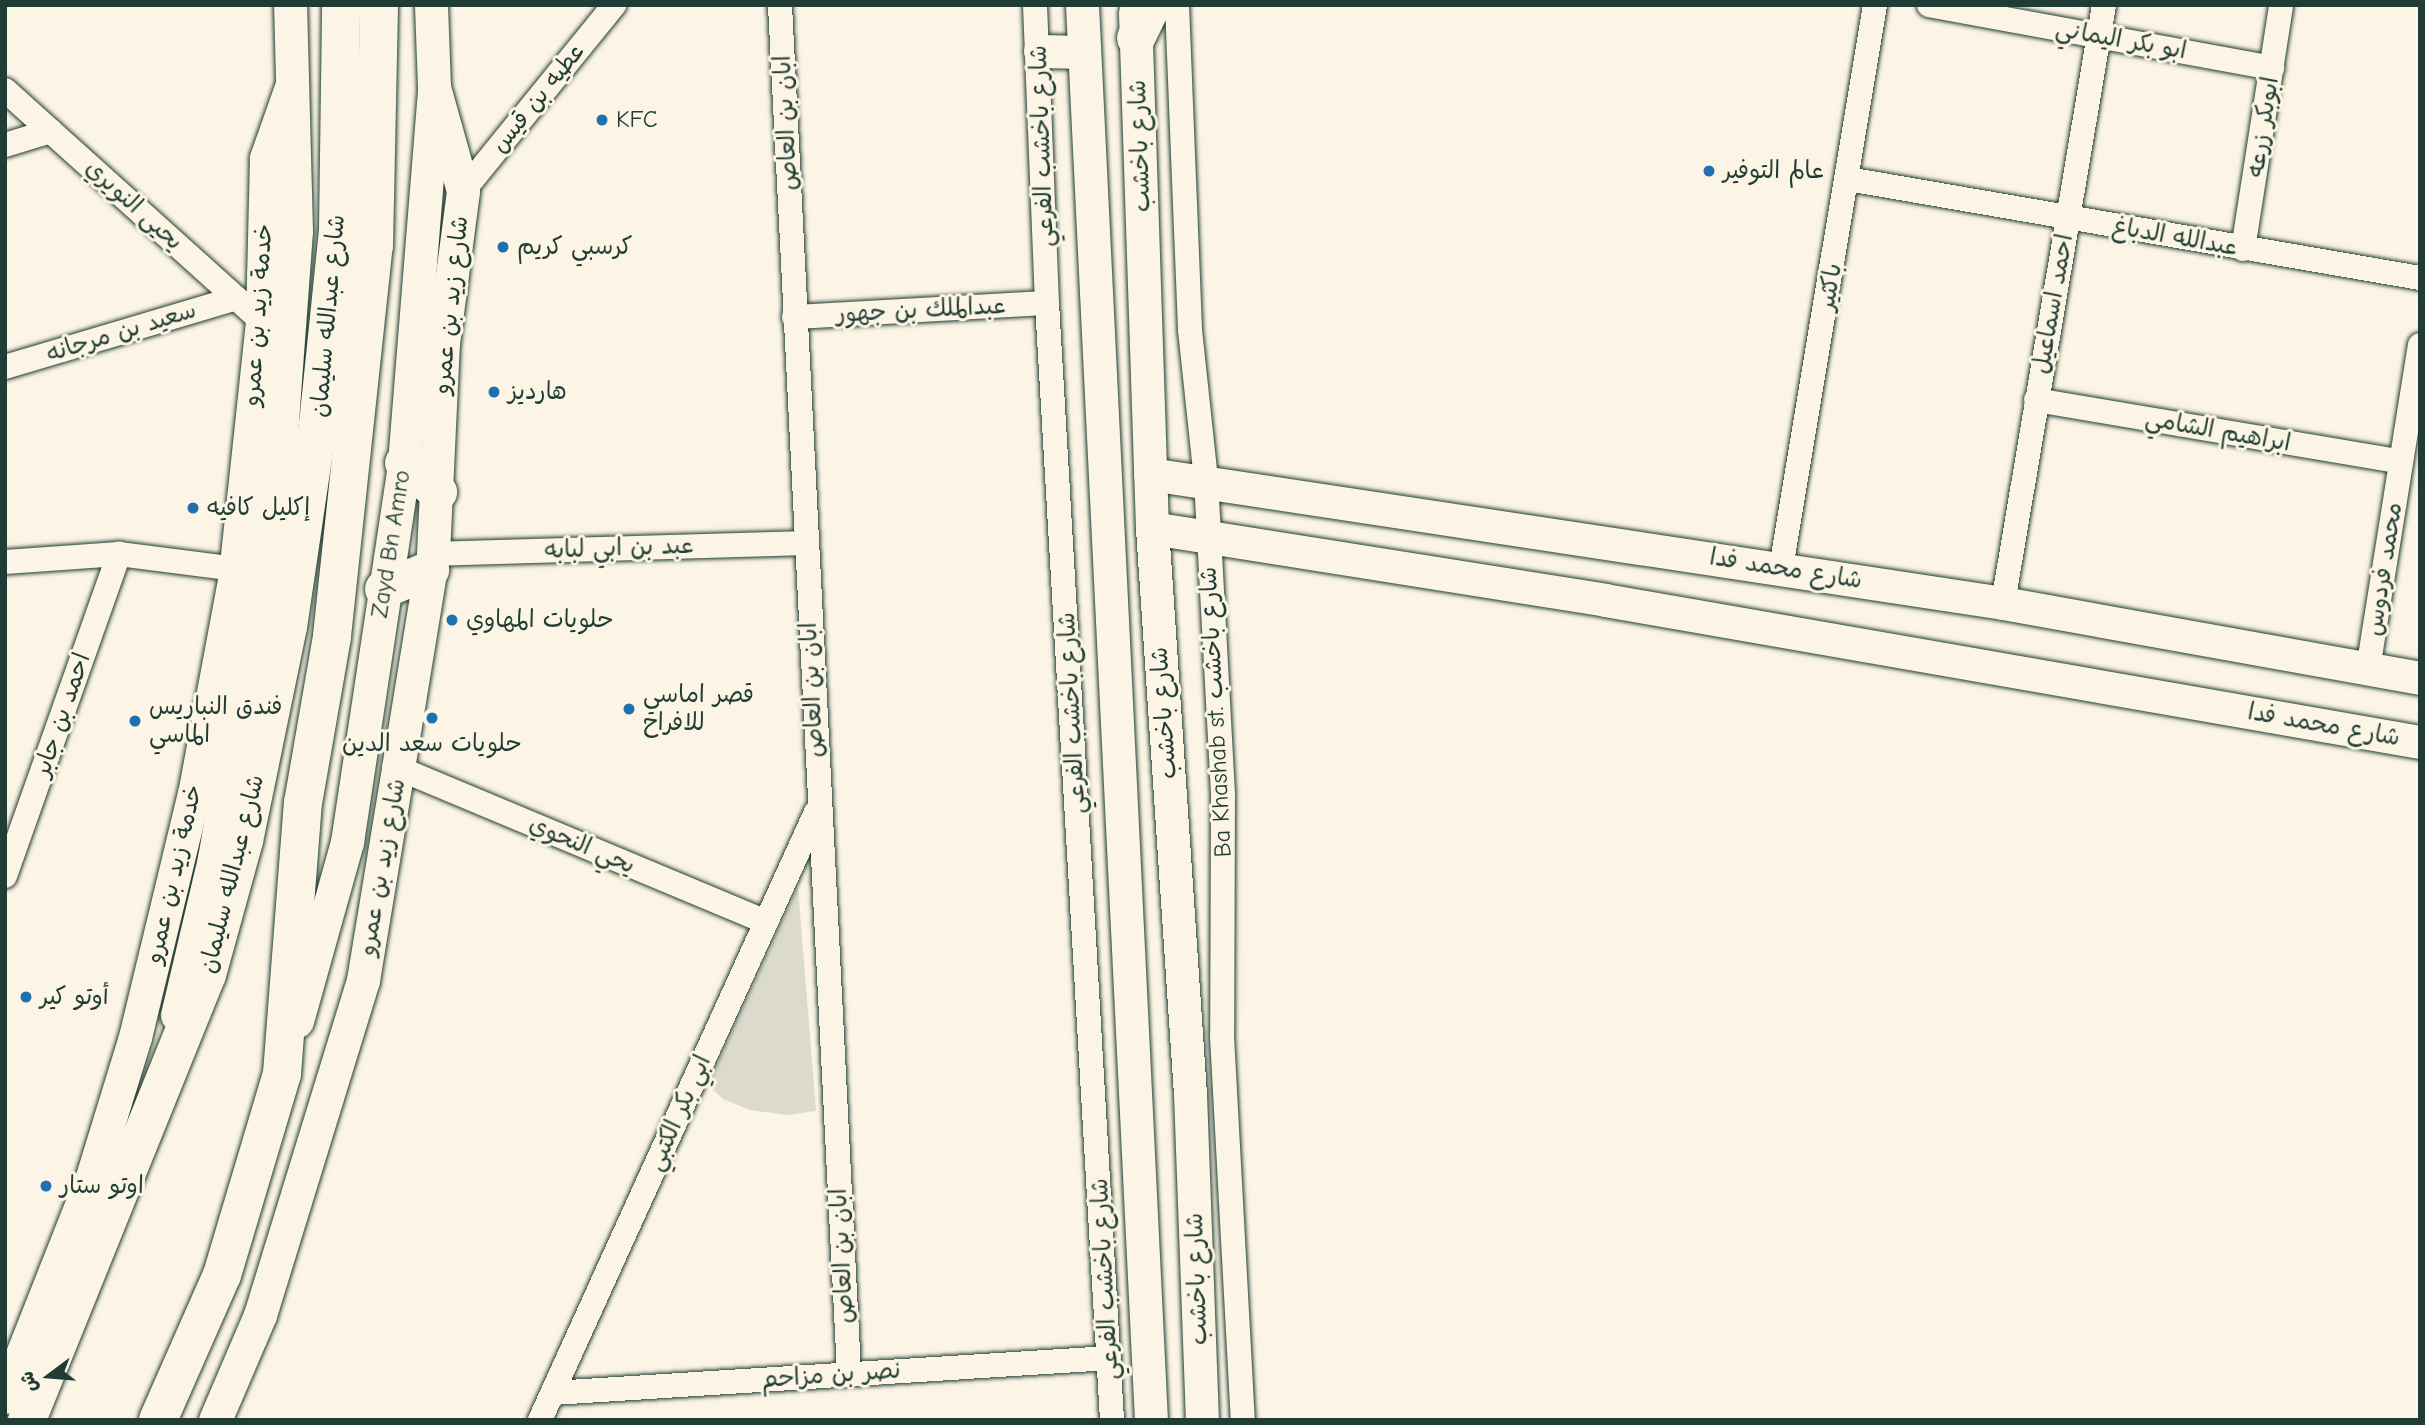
<!DOCTYPE html>
<meta charset="utf-8">
<style>
body{margin:0}
#map{position:relative;width:2425px;height:1425px;overflow:hidden;background:#fcf5e5;font-family:"Comic Neue","Playpen Sans Arabic",sans-serif}
div>[style]{position:absolute}
.green>*{inset:0;background:#dcdacc}
.roads{filter:drop-shadow(0 0 2px #1f3d34) drop-shadow(0 0 2px #1f3d34)}
.street>*{height:24px;margin:-12px;padding:0 12px;transform-origin:12px;border-radius:12px;background:#fcf5e5}
.secondary>*{height:33px;margin:-16.5px;padding:0 16.5px;transform-origin:16.5px;border-radius:16.5px;background:#fcf5e5}
.primary>*{height:38px;margin:-19px;padding:0 19px;transform-origin:19px;border-radius:19px;background:#fcf5e5}
.dots>*{width:19px;height:19px;translate:-50% -50%;box-sizing:border-box;border:4px solid #fcf5e5;border-radius:50%}
span{translate:-50% -50%;white-space:nowrap;text-align:center;line-height:1.15;-webkit-text-stroke:6px #fcf5e5;paint-order:stroke}
.street-label{font-size:24px;color:#1f3d34}
.poi-label{font-size:24px;color:#1f3d34}
.left{translate:0 -50%;text-align:left}
.frame{position:absolute;inset:0;border:7px solid #1f3d34;pointer-events:none}
.north{position:absolute;left:14px;top:1341px;width:70px;height:70px;-webkit-text-stroke:5px #fcf5e5;paint-order:stroke;rotate:254deg;font-size:19px;font-weight:700;line-height:28px;text-align:center;color:#1f3d34}
.north::after{content:'';display:block;margin:auto;width:24px;height:32px;background:#1f3d34;clip-path:polygon(50% 0,100% 100%,50% 72%,0 100%)}
</style>
<div id="map">
<div class="green">
<i style="clip-path:polygon(798px 887px,816px 1111px,787px 1115px,750px 1110px,723px 1099px,708px 1085px)"></i>
</div>
<div class="roads">
<div class="street">
<i style="left:780px;top:5px;width:1371px;rotate:87.11deg"></i>
<i style="left:1035px;top:5px;width:298px;rotate:87.7deg"></i>
<i style="left:1047px;top:303px;width:1119px;rotate:86.67deg"></i>
<i style="left:1177px;top:5px;width:325px;rotate:87.7deg"></i>
<i style="left:1190px;top:330px;width:151px;rotate:83.9deg"></i>
<i style="left:1206px;top:480px;width:315px;rotate:86.9deg"></i>
<i style="left:1223px;top:795px;width:241px;rotate:90.2deg"></i>
<i style="left:1222px;top:1036px;width:385px;rotate:86.9deg"></i>
<i style="left:1929px;top:5px;width:349px;rotate:10.4deg"></i>
<i style="left:5px;top:90px;width:346px;rotate:42deg"></i>
<i style="left:5px;top:145px;width:48px;rotate:-16.9deg"></i>
<i style="left:1848px;top:179px;width:581px;rotate:9.82deg"></i>
<i style="left:463px;top:191px;width:240px;rotate:-50.9deg"></i>
<i style="left:2243px;top:249px;width:247px;rotate:-81.1deg"></i>
<i style="left:794px;top:317px;width:253px;rotate:-3.2deg"></i>
<i style="left:5px;top:367px;width:241px;rotate:-16.6deg"></i>
<i style="left:2036px;top:400px;width:370px;rotate:9.6deg"></i>
<i style="left:433px;top:554px;width:371px;rotate:-1.7deg"></i>
<i style="left:5px;top:562px;width:114px;rotate:-4deg"></i>
<i style="left:119px;top:554px;width:118px;rotate:7.3deg"></i>
<i style="left:1781px;top:568px;width:571px;rotate:-80.52deg"></i>
<i style="left:2003px;top:603px;width:606px;rotate:-80.41deg"></i>
<i style="left:2368px;top:669px;width:328px;rotate:-80.9deg"></i>
<i style="left:398px;top:768px;width:399px;rotate:22.7deg"></i>
<i style="left:5px;top:876px;width:342px;rotate:-70.5deg"></i>
<i style="left:553px;top:1393px;width:557px;rotate:-3.6deg"></i>
<i style="left:540px;top:1420px;width:668px;rotate:-65.58deg"></i>
</div>
<div class="secondary">
<i style="left:1082px;top:5px;width:1417px;rotate:87.21deg"></i>
<i style="left:1135px;top:13px;width:515px;rotate:88.11deg"></i>
<i style="left:1152px;top:528px;width:567px;rotate:86.16deg"></i>
<i style="left:1190px;top:1094px;width:326px;rotate:87.9deg"></i>
<i style="left:1040px;top:51px;width:44px;rotate:1.3deg"></i>
<i style="left:1150px;top:474px;width:863px;rotate:8.6deg"></i>
<i style="left:2003px;top:603px;width:424px;rotate:10.2deg"></i>
<i style="left:1152px;top:528px;width:459px;rotate:9deg"></i>
<i style="left:1605px;top:600px;width:827px;rotate:9.88deg"></i>
<i style="left:177px;top:1015px;width:161px;rotate:-76.7deg"></i>
<i style="left:214px;top:858px;width:222px;rotate:-79.9deg"></i>
<i style="left:253px;top:639px;width:206px;rotate:-82.2deg"></i>
<i style="left:281px;top:435px;width:205px;rotate:-85.8deg"></i>
<i style="left:296px;top:231px;width:226px;rotate:-91.5deg"></i>
<i style="left:297px;top:1021px;width:186px;rotate:-74.4deg"></i>
<i style="left:347px;top:842px;width:383px;rotate:-81.4deg"></i>
<i style="left:404px;top:463px;width:377px;rotate:-85.4deg"></i>
<i style="left:434px;top:87px;width:82px;rotate:-92.1deg"></i>
<i style="left:5px;top:1397px;width:233px;rotate:-68.4deg"></i>
<i style="left:91px;top:1180px;width:150px;rotate:-72.9deg"></i>
<i style="left:135px;top:1037px;width:250px;rotate:-76.4deg"></i>
<i style="left:194px;top:794px;width:224px;rotate:-79.4deg"></i>
<i style="left:235px;top:574px;width:254px;rotate:-83.9deg"></i>
<i style="left:262px;top:321px;width:163px;rotate:-88.6deg"></i>
<i style="left:266px;top:158px;width:78px;rotate:-70.6deg"></i>
<i style="left:215px;top:1420px;width:114px;rotate:-66.8deg"></i>
<i style="left:260px;top:1315px;width:350px;rotate:-72.9deg"></i>
<i style="left:363px;top:980px;width:215px;rotate:-80.6deg"></i>
<i style="left:398px;top:768px;width:217px;rotate:-80.7deg"></i>
<i style="left:433px;top:554px;width:211px;rotate:-87.3deg"></i>
<i style="left:443px;top:343px;width:153px;rotate:-82.5deg"></i>
<i style="left:463px;top:191px;width:108px;rotate:-105.6deg"></i>
</div>
<div class="primary">
<i style="left:1136px;top:38px;width:37px;rotate:-64deg"></i>
<i style="left:404px;top:463px;width:45px;rotate:40.5deg"></i>
<i style="left:384px;top:589px;width:50px;rotate:-22.4deg"></i>
<i style="left:27px;top:1420px;width:480px;rotate:-68deg"></i>
<i style="left:207px;top:975px;width:139px;rotate:-74.6deg"></i>
<i style="left:244px;top:841px;width:218px;rotate:-78.4deg"></i>
<i style="left:288px;top:627px;width:205px;rotate:-81.6deg"></i>
<i style="left:318px;top:424px;width:196px;rotate:-84.1deg"></i>
<i style="left:338px;top:229px;width:224px;rotate:-89.2deg"></i>
<i style="left:158px;top:1420px;width:158px;rotate:-66.2deg"></i>
<i style="left:222px;top:1275px;width:210px;rotate:-73.4deg"></i>
<i style="left:282px;top:1074px;width:272px;rotate:-85.6deg"></i>
<i style="left:303px;top:803px;width:169px;rotate:-80.1deg"></i>
<i style="left:332px;top:636px;width:392px;rotate:-83.9deg"></i>
<i style="left:374px;top:246px;width:241px;rotate:-88.8deg"></i>
</div>
</div>
<div class="dots">
<i style="left:602px;top:120px;background:#1f6fb2"></i>
<i style="left:1709px;top:171px;background:#1f6fb2"></i>
<i style="left:503px;top:247px;background:#1f6fb2"></i>
<i style="left:494px;top:392px;background:#1f6fb2"></i>
<i style="left:193px;top:508px;background:#1f6fb2"></i>
<i style="left:452px;top:620px;background:#1f6fb2"></i>
<i style="left:629px;top:709px;background:#1f6fb2"></i>
<i style="left:432px;top:718px;background:#1f6fb2"></i>
<i style="left:135px;top:721px;background:#1f6fb2"></i>
<i style="left:26px;top:997px;background:#1f6fb2"></i>
<i style="left:46px;top:1186px;background:#1f6fb2"></i>
</div>
<div class="street-label">
<span style="left:2121px;top:40px;rotate:10deg">ابو بكر اليماني</span>
<span style="left:538px;top:98px;rotate:-51deg">عطيه بن قيس</span>
<span style="left:786px;top:123px;rotate:-93deg">ابان بن العاص</span>
<span style="left:2263px;top:127px;rotate:-81deg">ابوبكر زرعه</span>
<span style="left:1042px;top:146px;rotate:-92deg">شارع باخشب الفرعي</span>
<span style="left:1140px;top:146px;rotate:-92deg">شارع باخشب</span>
<span style="left:134px;top:205px;rotate:42deg">يحيى النويري</span>
<span style="left:2175px;top:237px;rotate:10deg">عبدالله الدباغ</span>
<span style="left:1830px;top:287px;rotate:-80deg">باكثير</span>
<span style="left:2053px;top:304px;rotate:-80deg">احمد اسماعيل</span>
<span style="left:451px;top:305px;rotate:-84deg">شارع زيد بن عمرو</span>
<span style="left:921px;top:310px;rotate:-3deg">عبدالملك بن جهور</span>
<span style="left:258px;top:315px;rotate:-86deg">خدمة زيد بن عمرو</span>
<span style="left:328px;top:316px;rotate:-85deg">شارع عبدالله سليمان</span>
<span style="left:121px;top:332px;rotate:-17deg">سعيد بن مرجانه</span>
<span style="left:2218px;top:431px;rotate:10deg">ابراهيم الشامي</span>
<span style="left:391px;top:544px;rotate:-81deg">Zayd Bn Amro</span>
<span style="left:619px;top:548px;rotate:-2deg">عبد بن ابي لبابه</span>
<span style="left:1786px;top:569px;rotate:9deg">شارع محمد فدا</span>
<span style="left:2384px;top:569px;rotate:-81deg">محمد فردوس</span>
<span style="left:812px;top:690px;rotate:-93deg">ابان بن العاص</span>
<span style="left:1216px;top:712px;rotate:-93deg">Ba Khashab st. شارع باخشب</span>
<span style="left:1072px;top:713px;rotate:-93deg">شارع باخشب الفرعي</span>
<span style="left:1164px;top:713px;rotate:-94deg">شارع باخشب</span>
<span style="left:62px;top:715px;rotate:-71deg">احمد بن جابر</span>
<span style="left:2324px;top:725px;rotate:10deg">شارع محمد فدا</span>
<span style="left:582px;top:845px;rotate:23deg">يحي النحوي</span>
<span style="left:382px;top:867px;rotate:-80deg">شارع زيد بن عمرو</span>
<span style="left:174px;top:874px;rotate:-77deg">خدمة زيد بن عمرو</span>
<span style="left:232px;top:874px;rotate:-76deg">شارع عبدالله سليمان</span>
<span style="left:679px;top:1113px;rotate:-66deg">ابي بكر الكتبي</span>
<span style="left:842px;top:1256px;rotate:-93deg">ابان بن العاص</span>
<span style="left:1105px;top:1279px;rotate:-93deg">شارع باخشب الفرعي</span>
<span style="left:1197px;top:1279px;rotate:-92deg">شارع باخشب</span>
<span style="left:831px;top:1375px;rotate:-4deg">نصر بن مزاحم</span>
</div>
<div class="poi-label">
<span class="left" style="left:616px;top:120px">KFC</span>
<span class="left" style="left:1723px;top:171px">عالم التوفير</span>
<span class="left" style="left:517px;top:247px">كرسبي كريم</span>
<span class="left" style="left:508px;top:392px">هارديز</span>
<span class="left" style="left:207px;top:508px">إكليل كافيه</span>
<span class="left" style="left:466px;top:620px">حلويات المهاوي</span>
<span class="left" style="left:643px;top:709px">قصر اماسي<br>للافراح</span>
<span class="left" style="left:149px;top:721px">فندق النباريس<br>الماسي</span>
<span style="left:432px;top:744px">حلويات سعد الدين</span>
<span class="left" style="left:40px;top:997px">أوتو كير</span>
<span class="left" style="left:60px;top:1186px">اوتو ستار</span>
</div>
<div class="frame"></div>
<div class="north">ش</div>
</div>
